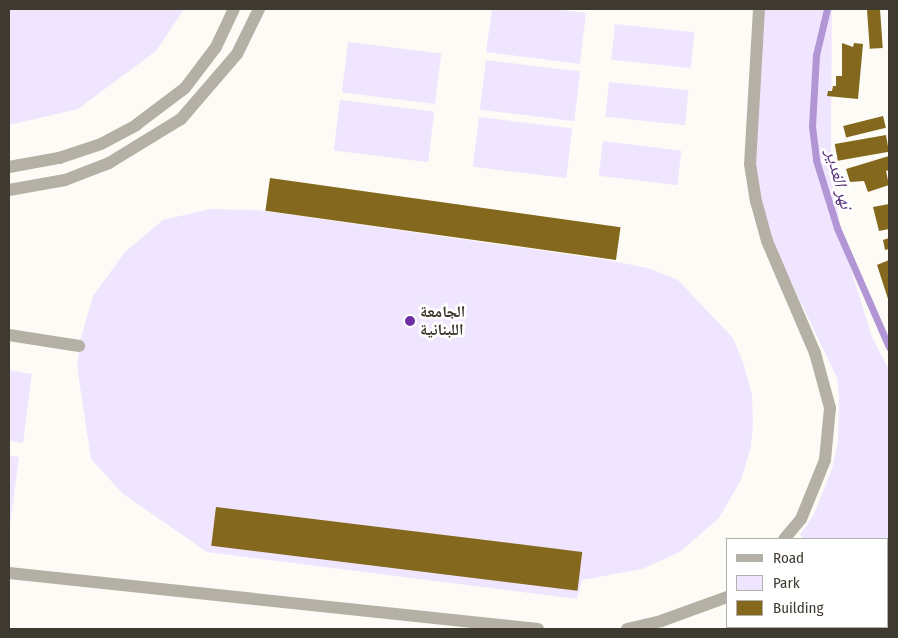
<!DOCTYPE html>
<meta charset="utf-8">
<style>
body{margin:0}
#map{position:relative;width:898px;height:638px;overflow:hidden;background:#fdfbf5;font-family:"Fira Sans Condensed","Noto Naskh Arabic",sans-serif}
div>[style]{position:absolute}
.green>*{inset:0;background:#f0e5ff;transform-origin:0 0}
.stream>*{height:7px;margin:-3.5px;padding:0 3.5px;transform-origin:3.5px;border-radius:3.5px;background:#b295d5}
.building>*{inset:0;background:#83681e;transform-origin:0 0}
.minor>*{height:12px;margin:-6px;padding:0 6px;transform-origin:6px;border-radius:6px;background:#b5b0a5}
.dots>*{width:14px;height:14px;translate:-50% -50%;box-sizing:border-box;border:2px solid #fff;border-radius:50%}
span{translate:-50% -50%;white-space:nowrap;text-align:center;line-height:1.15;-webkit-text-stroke:5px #fff;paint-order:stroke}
.poi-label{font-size:16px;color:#3f3a30;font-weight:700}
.left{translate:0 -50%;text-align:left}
.water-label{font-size:18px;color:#59327e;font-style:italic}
.frame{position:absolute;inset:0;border:10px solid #3f3a30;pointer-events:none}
.legend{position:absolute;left:726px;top:538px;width:162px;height:90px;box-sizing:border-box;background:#fff;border:1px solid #b2b0ac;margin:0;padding:6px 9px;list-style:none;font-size:15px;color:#3f3a30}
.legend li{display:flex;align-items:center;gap:10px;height:25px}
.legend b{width:25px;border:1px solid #b2b0ac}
</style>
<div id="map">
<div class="green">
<i style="clip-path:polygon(9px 9px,184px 9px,156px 51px,78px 109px,9px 125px)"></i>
<i style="clip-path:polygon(492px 9px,553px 9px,586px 13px,580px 64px,486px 52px)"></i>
<i style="clip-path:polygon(764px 9px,832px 9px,831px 152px,841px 238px,872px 337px,889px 370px,889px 612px,887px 539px,804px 539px,800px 535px,814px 514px,833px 466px,838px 440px,839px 396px,837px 378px,772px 242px,751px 168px)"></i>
<i style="left:615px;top:24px;width:80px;height:36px;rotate:6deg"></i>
<i style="left:348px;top:42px;width:94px;height:51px;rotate:7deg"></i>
<i style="left:486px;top:60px;width:95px;height:50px;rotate:7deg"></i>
<i style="left:609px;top:82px;width:80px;height:35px;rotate:6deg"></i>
<i style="left:340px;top:100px;width:95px;height:51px;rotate:7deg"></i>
<i style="left:479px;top:117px;width:94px;height:50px;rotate:7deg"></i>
<i style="left:603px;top:141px;width:79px;height:35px;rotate:7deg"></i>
<i style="clip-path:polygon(210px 209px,257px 210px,607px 260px,648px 268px,678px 280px,733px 338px,743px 362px,752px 395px,753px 424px,751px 447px,741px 480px,719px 518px,680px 552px,642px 569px,582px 580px,577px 599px,207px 552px,123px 494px,91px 459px,77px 367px,81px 337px,93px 296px,125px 252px,163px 220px)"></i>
<i style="clip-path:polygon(9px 370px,32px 374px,23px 443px,9px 441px)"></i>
<i style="clip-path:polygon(9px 455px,19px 457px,10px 525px,9px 525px)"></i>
</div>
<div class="stream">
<i style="left:827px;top:9px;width:47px;rotate:103.4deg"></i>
<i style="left:816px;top:55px;width:71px;rotate:93.2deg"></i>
<i style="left:812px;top:126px;width:34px;rotate:83deg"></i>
<i style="left:816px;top:160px;width:71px;rotate:72.8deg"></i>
<i style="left:837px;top:228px;width:130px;rotate:66.4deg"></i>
</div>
<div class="building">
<i style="left:880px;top:9px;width:39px;height:13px;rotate:86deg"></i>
<i style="clip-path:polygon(842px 43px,853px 47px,854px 43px,863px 44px,858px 99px,827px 96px,828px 91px,832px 91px,833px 86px,836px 86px,836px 76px,842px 76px)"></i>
<i style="left:883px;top:116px;width:12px;height:41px;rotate:76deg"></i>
<i style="left:886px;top:135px;width:17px;height:52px;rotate:80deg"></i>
<i style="clip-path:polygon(889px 156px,889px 170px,886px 171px,889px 185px,868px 192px,864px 181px,850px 182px,846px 169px)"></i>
<i style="left:270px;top:178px;width:354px;height:33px;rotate:8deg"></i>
<i style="clip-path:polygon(889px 204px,889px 229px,879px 231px,873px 207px)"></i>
<i style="clip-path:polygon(889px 238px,889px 249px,885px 250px,883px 240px)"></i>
<i style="clip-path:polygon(889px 260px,889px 302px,877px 265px)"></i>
<i style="left:216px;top:507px;width:369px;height:39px;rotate:7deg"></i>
<i style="clip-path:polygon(833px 627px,860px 627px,857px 629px)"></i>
</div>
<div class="minor">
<i style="left:759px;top:9px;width:155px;rotate:93.3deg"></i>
<i style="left:750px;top:164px;width:37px;rotate:81deg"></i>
<i style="left:756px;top:201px;width:41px;rotate:74.6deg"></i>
<i style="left:767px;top:241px;width:122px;rotate:66.8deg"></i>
<i style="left:815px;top:353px;width:57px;rotate:74.7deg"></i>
<i style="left:830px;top:408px;width:52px;rotate:95.5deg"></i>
<i style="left:825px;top:460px;width:64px;rotate:112.1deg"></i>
<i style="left:801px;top:519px;width:26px;rotate:130deg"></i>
<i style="left:9px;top:167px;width:51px;rotate:-10.2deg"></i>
<i style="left:59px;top:158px;width:44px;rotate:-18.4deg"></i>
<i style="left:101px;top:144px;width:40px;rotate:-28deg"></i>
<i style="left:136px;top:125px;width:61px;rotate:-37.1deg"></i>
<i style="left:185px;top:88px;width:51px;rotate:-52.9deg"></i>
<i style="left:216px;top:47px;width:42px;rotate:-64.7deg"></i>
<i style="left:9px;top:190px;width:57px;rotate:-10.1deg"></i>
<i style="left:65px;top:180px;width:47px;rotate:-21.1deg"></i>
<i style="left:109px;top:163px;width:84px;rotate:-31.4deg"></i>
<i style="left:181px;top:119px;width:86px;rotate:-49.3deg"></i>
<i style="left:237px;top:54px;width:50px;rotate:-63.9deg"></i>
<i style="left:9px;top:335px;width:71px;rotate:8.9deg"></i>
<i style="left:9px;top:573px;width:532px;rotate:6.04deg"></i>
<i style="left:627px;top:629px;width:35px;rotate:-13deg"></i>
<i style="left:661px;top:621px;width:70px;rotate:-20deg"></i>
</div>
<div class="dots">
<i style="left:410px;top:321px;background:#6e2ea3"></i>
</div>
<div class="poi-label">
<span class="left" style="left:420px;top:321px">الجامعة<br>اللبنانية</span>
</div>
<div class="water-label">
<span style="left:839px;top:179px;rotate:75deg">نهر الغدير</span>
</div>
<div class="frame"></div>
<ul class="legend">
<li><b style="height:6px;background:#b5b0a5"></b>Road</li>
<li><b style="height:14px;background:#f0e5ff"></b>Park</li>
<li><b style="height:14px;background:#83681e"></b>Building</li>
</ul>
</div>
